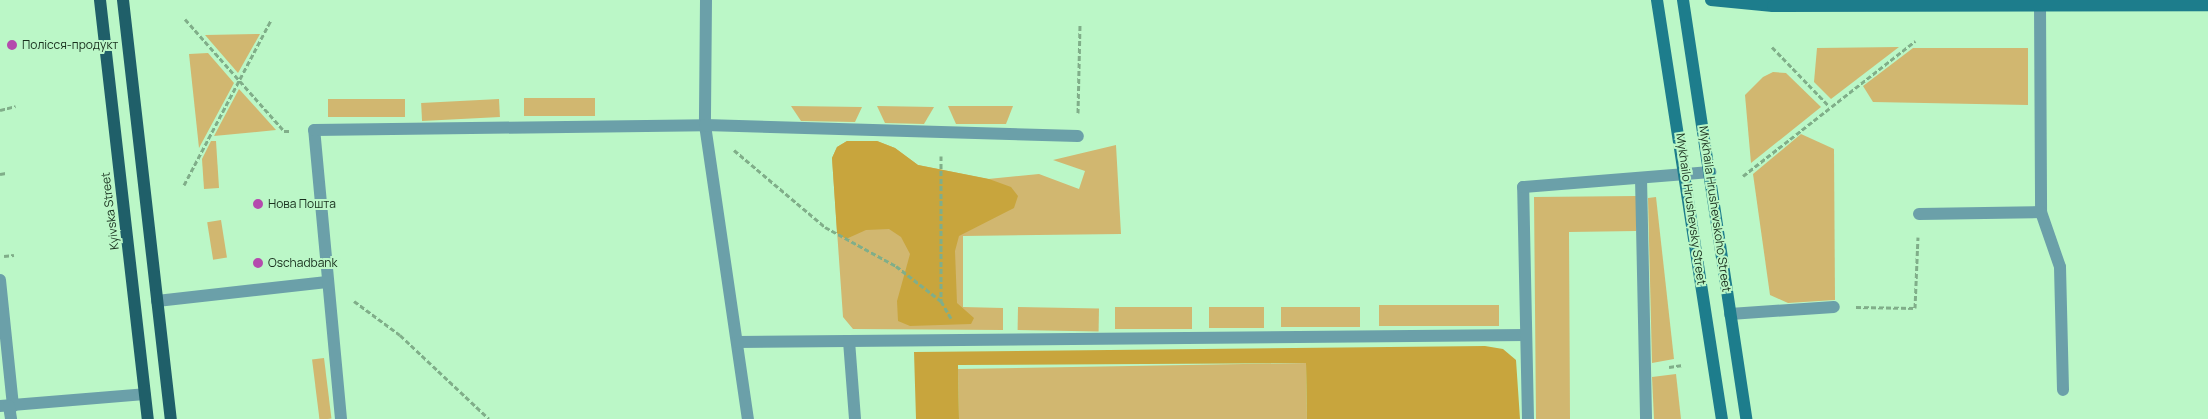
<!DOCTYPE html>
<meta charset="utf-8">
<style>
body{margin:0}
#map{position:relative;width:2208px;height:419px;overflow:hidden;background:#bbf7c7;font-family:Manrope,sans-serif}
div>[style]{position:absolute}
.green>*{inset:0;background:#d1b770;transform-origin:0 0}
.forest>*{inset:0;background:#c8a53d}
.path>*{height:3px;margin-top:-1.5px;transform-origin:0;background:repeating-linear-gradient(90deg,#80ae89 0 5px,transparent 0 7.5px)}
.lane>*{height:12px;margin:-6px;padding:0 6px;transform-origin:6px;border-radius:6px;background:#6ba0a9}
.secondary>*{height:12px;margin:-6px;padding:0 6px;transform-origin:6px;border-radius:6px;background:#1d7d8c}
.primary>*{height:12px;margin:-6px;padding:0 6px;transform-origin:6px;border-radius:6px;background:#1f5f69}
.dots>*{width:14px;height:14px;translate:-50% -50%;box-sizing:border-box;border:2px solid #bbf7c7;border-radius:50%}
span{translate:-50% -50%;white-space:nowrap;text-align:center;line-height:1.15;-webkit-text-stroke:4px #bbf7c7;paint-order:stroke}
.poi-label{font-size:12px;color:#182f1d}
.left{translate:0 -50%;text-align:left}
.street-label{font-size:12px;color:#182f1d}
</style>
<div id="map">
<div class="green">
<i style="clip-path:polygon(260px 34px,238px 73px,205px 35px)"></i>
<i style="clip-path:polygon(1899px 47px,1831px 99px,1814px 82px,1817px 48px)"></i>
<i style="clip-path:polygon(1913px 48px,2028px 48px,2028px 105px,1873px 102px,1863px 86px)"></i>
<i style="clip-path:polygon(208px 53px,234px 83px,199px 148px,189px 54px)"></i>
<i style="clip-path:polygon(1773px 72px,1786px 73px,1821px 107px,1751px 163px,1745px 95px,1763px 77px)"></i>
<i style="clip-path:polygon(239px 89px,276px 130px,214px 136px)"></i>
<i style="left:595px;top:98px;width:18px;height:71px;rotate:90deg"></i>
<i style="left:405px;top:99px;width:18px;height:77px;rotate:90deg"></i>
<i style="left:499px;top:99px;width:18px;height:78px;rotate:87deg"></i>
<i style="clip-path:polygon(791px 106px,862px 107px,855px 122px,801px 121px)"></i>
<i style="clip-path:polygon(877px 106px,934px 107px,924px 124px,885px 123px)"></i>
<i style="clip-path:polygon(948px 106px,1013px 106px,1006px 124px,956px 124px)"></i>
<i style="clip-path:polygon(1801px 134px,1834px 149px,1835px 300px,1788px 303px,1770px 295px,1753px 174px)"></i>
<i style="clip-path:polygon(211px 141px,216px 141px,219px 188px,204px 189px,202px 159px)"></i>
<i style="clip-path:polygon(847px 141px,877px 141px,895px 148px,918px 165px,988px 179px,1039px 174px,1079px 189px,1085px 171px,1053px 160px,1116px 145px,1121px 234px,963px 236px,963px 307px,1003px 308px,1003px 330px,853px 329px,843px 317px,832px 158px,837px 147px)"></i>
<i style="clip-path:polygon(1636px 196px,1636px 231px,1569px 232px,1570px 419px,1536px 419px,1534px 197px)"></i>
<i style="clip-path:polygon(1656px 197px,1674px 359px,1652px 363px,1648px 198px)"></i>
<i style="left:221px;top:220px;width:38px;height:14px;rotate:81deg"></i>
<i style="left:1379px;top:305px;width:120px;height:21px"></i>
<i style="left:1018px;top:307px;width:81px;height:23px;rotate:1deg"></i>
<i style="left:1115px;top:307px;width:77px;height:22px"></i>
<i style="left:1209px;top:307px;width:55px;height:21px"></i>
<i style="left:1281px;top:307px;width:79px;height:20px"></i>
<i style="left:324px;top:358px;width:61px;height:12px;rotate:83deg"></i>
<i style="left:1306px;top:363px;width:56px;height:348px;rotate:89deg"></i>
<i style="clip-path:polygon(1676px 374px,1681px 419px,1654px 419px,1652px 377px)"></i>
</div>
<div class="forest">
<i style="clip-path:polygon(847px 141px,877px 141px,895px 148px,918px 165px,989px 179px,1011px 187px,1018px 196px,1014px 208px,959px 236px,955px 251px,957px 303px,974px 318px,971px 324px,910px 326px,898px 321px,897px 301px,910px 254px,901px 237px,889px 229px,866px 230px,846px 239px,837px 233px,832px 158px,837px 147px)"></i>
<i style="clip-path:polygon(1485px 346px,1503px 349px,1516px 360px,1520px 419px,1307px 419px,1306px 363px,958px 365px,959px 419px,916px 419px,914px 352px)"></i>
</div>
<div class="path">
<i style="left:185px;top:19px;width:149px;rotate:48.5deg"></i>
<i style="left:284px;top:131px;width:7px"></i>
<i style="left:1772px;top:47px;width:82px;rotate:46deg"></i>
<i style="left:0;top:110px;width:16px;rotate:-14deg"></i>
<i style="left:1078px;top:113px;width:88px;rotate:-88.7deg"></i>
<i style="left:734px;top:150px;width:119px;rotate:40.2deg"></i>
<i style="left:825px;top:227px;width:81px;rotate:28.8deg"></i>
<i style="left:896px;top:266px;width:57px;rotate:37.9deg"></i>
<i style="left:941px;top:301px;width:20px;rotate:60deg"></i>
<i style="left:941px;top:156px;width:145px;rotate:90deg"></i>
<i style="left:0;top:174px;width:6px;rotate:-9deg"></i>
<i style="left:1743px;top:176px;width:219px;rotate:-38.1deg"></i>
<i style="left:184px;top:185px;width:187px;rotate:-62.2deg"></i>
<i style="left:4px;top:256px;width:10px;rotate:-6deg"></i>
<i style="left:354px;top:301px;width:57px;rotate:36.5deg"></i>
<i style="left:400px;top:335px;width:122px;rotate:43.3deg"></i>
<i style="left:1856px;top:307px;width:59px;rotate:1deg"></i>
<i style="left:1915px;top:308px;width:71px;rotate:-87.6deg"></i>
<i style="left:1669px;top:367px;width:14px;rotate:-8deg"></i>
</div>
<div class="lane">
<i style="left:706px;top:0;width:125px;rotate:90.5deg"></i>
<i style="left:705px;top:125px;width:297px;rotate:81.7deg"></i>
<i style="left:2040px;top:5px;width:207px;rotate:89.7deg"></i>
<i style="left:2041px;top:212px;width:58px;rotate:70.9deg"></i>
<i style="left:2060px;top:267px;width:123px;rotate:88.6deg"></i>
<i style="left:1641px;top:178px;width:241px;rotate:88.8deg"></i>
<i style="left:1919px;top:214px;width:122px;rotate:-0.9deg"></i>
<i style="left:0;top:280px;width:127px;rotate:84.1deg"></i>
<i style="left:157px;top:301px;width:171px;rotate:-6.4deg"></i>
<i style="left:1730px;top:314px;width:104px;rotate:-3.9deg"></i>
<i style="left:849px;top:341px;width:78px;rotate:85.6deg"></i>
<i style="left:737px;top:342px;width:789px;rotate:-0.51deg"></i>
<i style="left:0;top:406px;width:145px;rotate:-4.7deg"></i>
<i style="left:9px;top:406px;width:13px;rotate:81deg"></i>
<i style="left:341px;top:419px;width:290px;rotate:-95.3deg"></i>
<i style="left:314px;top:130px;width:391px;rotate:-0.7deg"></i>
<i style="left:705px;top:125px;width:373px;rotate:1.7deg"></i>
<i style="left:1528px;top:419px;width:232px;rotate:-91.2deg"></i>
<i style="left:1523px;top:187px;width:188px;rotate:-4.6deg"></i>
</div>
<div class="secondary">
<i style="left:1657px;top:0;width:424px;rotate:81.2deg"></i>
<i style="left:1683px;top:0;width:424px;rotate:81.4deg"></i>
<i style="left:1711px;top:0;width:62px;rotate:5.5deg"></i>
<i style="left:1773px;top:6px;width:435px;rotate:-0.1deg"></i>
</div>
<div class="primary">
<i style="left:100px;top:0;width:422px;rotate:83.5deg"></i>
<i style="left:123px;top:0;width:422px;rotate:83.5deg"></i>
</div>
<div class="dots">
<i style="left:12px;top:45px;background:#b44bad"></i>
<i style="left:258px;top:204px;background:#b44bad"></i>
<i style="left:258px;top:263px;background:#b44bad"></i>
</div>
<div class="poi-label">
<span class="left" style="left:22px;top:45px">Полісся-продукт</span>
<span class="left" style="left:268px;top:204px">Нова Пошта</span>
<span class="left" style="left:268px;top:263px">Oschadbank</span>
</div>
<div class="street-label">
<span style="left:1691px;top:209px;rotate:82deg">Mykhailo Hrushevsky Street</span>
<span style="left:1715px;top:209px;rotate:82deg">Mykhaila Hrushevskoho Street</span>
<span style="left:110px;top:211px;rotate:-97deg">Kyivska Street</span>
</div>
</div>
